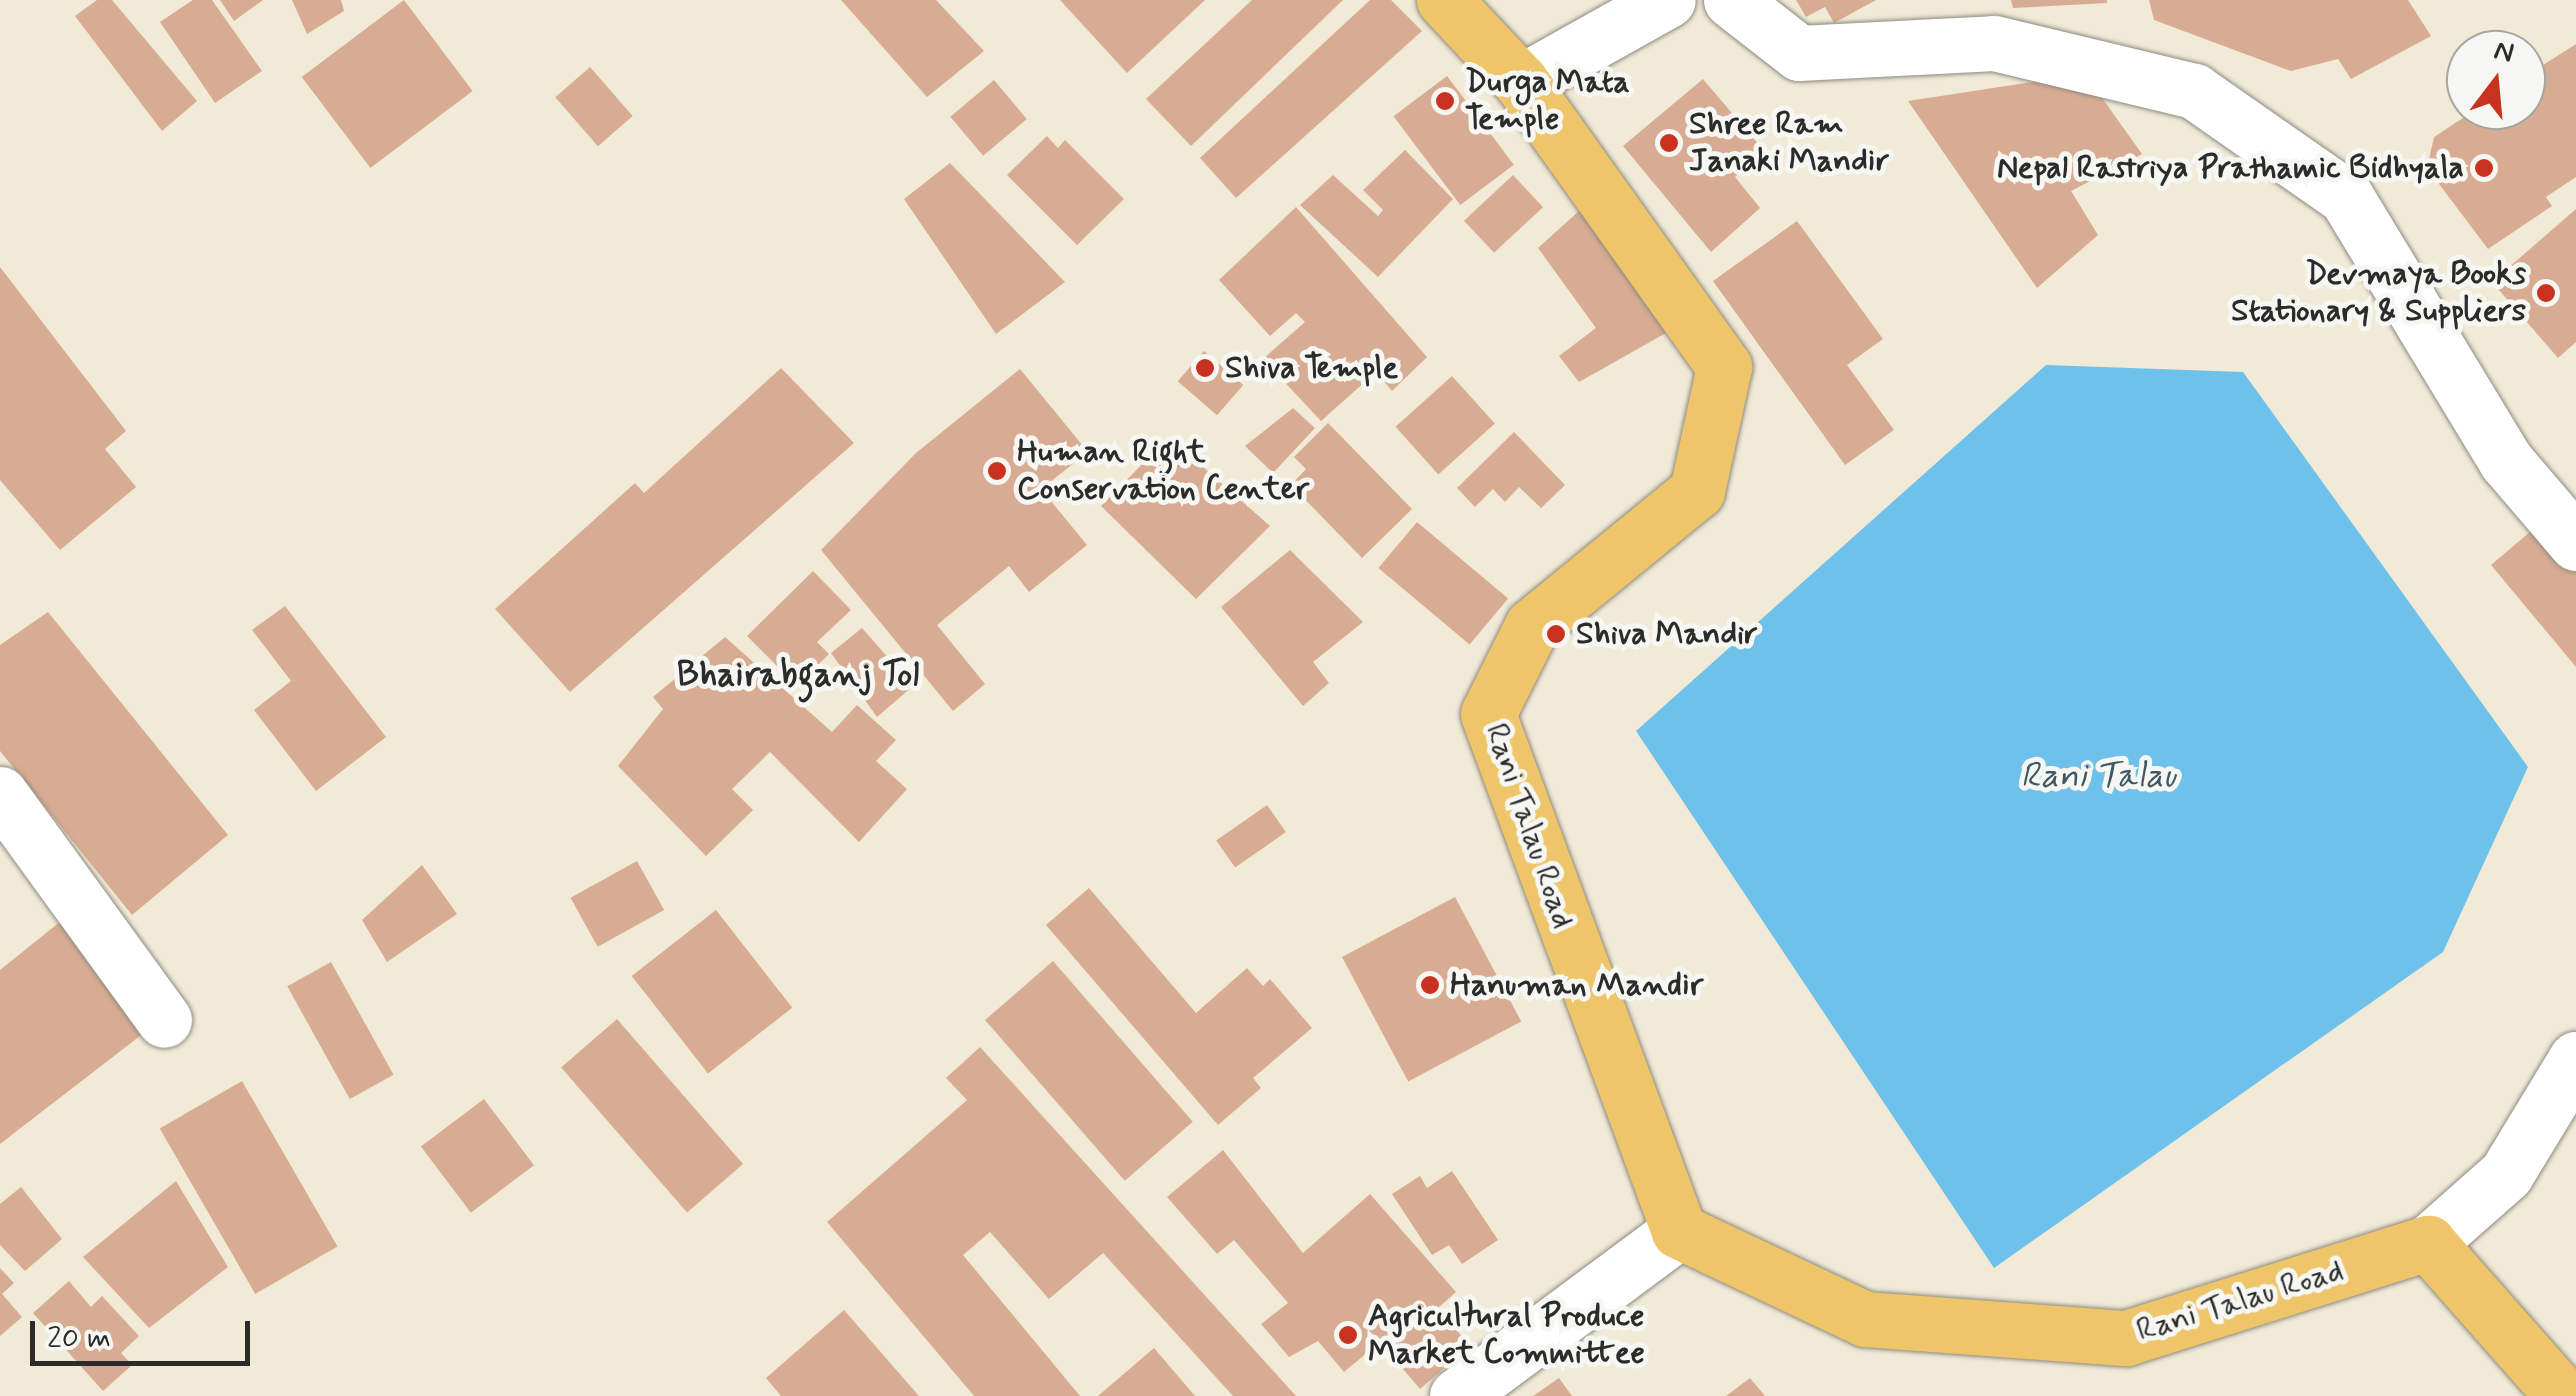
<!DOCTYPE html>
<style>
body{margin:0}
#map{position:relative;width:2576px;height:1396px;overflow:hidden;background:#f1ead7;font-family:Mynerve,sans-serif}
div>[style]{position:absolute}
.water>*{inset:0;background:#6ec1ea}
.building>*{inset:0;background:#d8ac92;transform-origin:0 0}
.roads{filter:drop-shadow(0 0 2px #8e8a81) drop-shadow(0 0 2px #8e8a81)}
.minor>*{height:55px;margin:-27.5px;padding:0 27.5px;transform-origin:27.5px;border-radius:27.5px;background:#fff}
.major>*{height:55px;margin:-27.5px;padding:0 27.5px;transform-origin:27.5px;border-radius:27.5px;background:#eec569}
.dots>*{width:28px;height:28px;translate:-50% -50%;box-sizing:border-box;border:5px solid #f6f6f2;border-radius:50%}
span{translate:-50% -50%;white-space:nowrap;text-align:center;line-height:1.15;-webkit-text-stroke:10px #f6f6f2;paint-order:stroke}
.poi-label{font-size:32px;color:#2b2b2b;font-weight:700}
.left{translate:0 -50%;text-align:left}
.right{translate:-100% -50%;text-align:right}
.street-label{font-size:32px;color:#2b2b2b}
.neighbourhood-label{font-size:35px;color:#2b2b2b;font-weight:700}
.water-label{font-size:35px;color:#3f5864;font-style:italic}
.north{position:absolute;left:2446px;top:30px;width:100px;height:100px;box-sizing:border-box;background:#f6f6f2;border:2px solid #a5a5a2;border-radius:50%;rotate:16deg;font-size:28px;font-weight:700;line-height:40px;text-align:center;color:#2b2b2b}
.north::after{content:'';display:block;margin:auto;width:35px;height:45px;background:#c8321e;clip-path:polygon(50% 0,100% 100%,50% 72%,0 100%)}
.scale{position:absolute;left:30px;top:1321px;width:220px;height:45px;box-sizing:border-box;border:5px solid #2b2b2b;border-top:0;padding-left:12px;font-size:30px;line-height:35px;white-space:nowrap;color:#2b2b2b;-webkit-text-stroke:8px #f6f6f2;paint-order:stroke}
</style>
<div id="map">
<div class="water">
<i style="clip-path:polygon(2046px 365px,2243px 372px,2528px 767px,2443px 952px,1994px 1268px,1636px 731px)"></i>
</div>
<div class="building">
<i style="clip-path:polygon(97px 0,112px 0,197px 101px,162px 131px,75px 16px)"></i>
<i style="clip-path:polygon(193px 0,212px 0,262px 71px,215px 103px,160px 22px)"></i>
<i style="clip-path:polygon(220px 0,263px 0,234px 21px)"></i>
<i style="clip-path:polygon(292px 0,341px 0,344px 11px,307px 34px)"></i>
<i style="left:404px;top:0;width:114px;height:128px;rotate:53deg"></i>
<i style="clip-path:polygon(841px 0,936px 0,984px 51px,927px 97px)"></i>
<i style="clip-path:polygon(1060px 0,1205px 0,1127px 73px)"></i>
<i style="clip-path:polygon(1252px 0,1343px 0,1191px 146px,1146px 99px)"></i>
<i style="clip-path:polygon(1370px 0,1391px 0,1422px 31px,1236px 198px,1200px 158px)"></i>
<i style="clip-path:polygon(1796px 0,1876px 0,1834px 23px,1825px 7px,1806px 17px)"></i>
<i style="clip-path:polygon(2011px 0,2107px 0,2107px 3px,2013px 8px)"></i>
<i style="clip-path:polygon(2149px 0,2408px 0,2431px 36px,2351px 79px,2338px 59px,2291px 71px,2154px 20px)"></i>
<i style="clip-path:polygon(2576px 44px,2576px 177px,2546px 197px,2552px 206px,2488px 249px,2427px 168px,2434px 137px,2475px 110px,2526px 110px,2526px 76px)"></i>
<i style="left:590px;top:67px;width:65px;height:46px;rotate:49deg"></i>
<i style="clip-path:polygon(2085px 74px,2142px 154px,2071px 191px,2098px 235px,2037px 288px,1908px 101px)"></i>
<i style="left:1447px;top:76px;width:111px;height:67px;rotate:53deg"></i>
<i style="clip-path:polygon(1703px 79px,1765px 152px,1735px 177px,1760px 208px,1711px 252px,1623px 146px)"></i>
<i style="left:994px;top:80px;width:51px;height:57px;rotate:50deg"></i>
<i style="clip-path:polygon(1047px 136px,1058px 148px,1065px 140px,1124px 199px,1077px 245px,1007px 175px)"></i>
<i style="clip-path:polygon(1405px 150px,1453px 199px,1378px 277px,1300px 205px,1333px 175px,1378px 216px,1383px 210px,1363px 190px)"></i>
<i style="clip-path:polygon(950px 163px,1065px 282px,996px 334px,904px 199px)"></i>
<i style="left:1513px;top:175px;width:44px;height:67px;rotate:47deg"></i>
<i style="clip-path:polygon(1296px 207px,1427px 357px,1392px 391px,1376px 372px,1321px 421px,1263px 359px,1305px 322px,1296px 313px,1270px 336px,1219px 280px)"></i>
<i style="clip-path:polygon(2576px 209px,2576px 342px,2558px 358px,2492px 282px)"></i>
<i style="clip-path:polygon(1580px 210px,1666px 333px,1579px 382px,1559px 356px,1596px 328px,1538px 248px)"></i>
<i style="clip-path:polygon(1797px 221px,1883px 339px,1847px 365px,1894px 430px,1845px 465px,1713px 281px)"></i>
<i style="clip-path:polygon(0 267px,126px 431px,105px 449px,136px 487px,60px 550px,0 480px)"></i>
<i style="left:1204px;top:351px;width:52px;height:40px;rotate:41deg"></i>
<i style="clip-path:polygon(781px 368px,854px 443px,570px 692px,495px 609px,635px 483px,644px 493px)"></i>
<i style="clip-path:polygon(1020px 369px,1088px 452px,1041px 489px,1087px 545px,1029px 592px,1009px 566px,937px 625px,985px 684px,953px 711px,821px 550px,916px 453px)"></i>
<i style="left:1452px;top:376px;width:64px;height:76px;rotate:48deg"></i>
<i style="clip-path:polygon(1293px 408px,1315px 428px,1273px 473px,1245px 446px)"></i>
<i style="clip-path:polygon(1328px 423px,1412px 509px,1362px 558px,1291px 485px,1306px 469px,1294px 457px)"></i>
<i style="clip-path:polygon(1514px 432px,1565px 485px,1541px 508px,1519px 487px,1505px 502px,1493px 489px,1475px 507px,1457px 488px)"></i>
<i style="clip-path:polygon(1162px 444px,1175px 460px,1186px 452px,1270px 526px,1196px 599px,1101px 506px)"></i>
<i style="clip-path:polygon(2543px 521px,2576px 561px,2576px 667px,2491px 565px)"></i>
<i style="left:1417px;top:522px;width:119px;height:60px;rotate:40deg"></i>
<i style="clip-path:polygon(1290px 550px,1363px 622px,1313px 662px,1329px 683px,1303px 706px,1221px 607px)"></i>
<i style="clip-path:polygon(813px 571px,851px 610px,817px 642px,829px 654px,797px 686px,747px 636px)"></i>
<i style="clip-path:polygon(285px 606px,386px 737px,316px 791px,254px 710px,291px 681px,252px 630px)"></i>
<i style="clip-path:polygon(48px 612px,228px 835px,132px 915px,0 751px,0 645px)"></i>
<i style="clip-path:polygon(862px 628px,913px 686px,877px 717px,831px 653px)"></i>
<i style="clip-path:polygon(725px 637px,832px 732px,857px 705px,896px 740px,876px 761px,907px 789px,859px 842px,770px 752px,732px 789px,753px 810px,706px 856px,618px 766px,663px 709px,653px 697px)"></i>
<i style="left:1267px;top:805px;width:33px;height:62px;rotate:55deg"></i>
<i style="left:637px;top:861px;width:56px;height:76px;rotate:61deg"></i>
<i style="clip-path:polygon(422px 865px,457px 914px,387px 962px,362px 920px)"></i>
<i style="clip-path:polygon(1089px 888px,1196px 1013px,1247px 968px,1263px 986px,1270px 979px,1312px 1028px,1253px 1078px,1261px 1088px,1218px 1125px,1046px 925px)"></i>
<i style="left:1455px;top:897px;width:141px;height:128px;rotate:62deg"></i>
<i style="left:716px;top:910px;width:124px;height:107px;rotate:52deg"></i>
<i style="clip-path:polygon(66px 917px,149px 1029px,0 1144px,0 970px)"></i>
<i style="left:1053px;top:961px;width:213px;height:90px;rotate:49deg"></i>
<i style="left:331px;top:962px;width:129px;height:50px;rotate:61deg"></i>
<i style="left:617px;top:1019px;width:192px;height:74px;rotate:49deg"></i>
<i style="clip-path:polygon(980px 1047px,1296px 1396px,1233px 1396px,1103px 1253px,1049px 1299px,990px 1232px,963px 1255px,1080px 1396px,974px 1396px,827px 1222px,967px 1100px,946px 1078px)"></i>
<i style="left:242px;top:1081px;width:191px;height:95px;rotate:60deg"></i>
<i style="left:484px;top:1099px;width:83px;height:79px;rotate:53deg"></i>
<i style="clip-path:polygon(1223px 1150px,1303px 1253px,1370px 1194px,1456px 1292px,1438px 1308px,1470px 1346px,1420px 1389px,1380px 1342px,1344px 1372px,1318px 1341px,1289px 1357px,1261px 1324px,1288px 1303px,1234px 1240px,1217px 1254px,1167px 1197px)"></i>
<i style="clip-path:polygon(1452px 1171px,1498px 1240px,1462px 1264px,1449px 1245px,1432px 1255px,1392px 1194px,1420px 1176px,1427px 1188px)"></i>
<i style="clip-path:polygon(176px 1181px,228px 1267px,149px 1328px,83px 1257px)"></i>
<i style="clip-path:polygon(21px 1187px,62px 1239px,25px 1271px,0 1245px,0 1204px)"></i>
<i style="clip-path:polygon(0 1268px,14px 1283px,2px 1294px,22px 1317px,0 1336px)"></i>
<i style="clip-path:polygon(69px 1281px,91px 1307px,102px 1296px,139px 1336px,121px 1353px,132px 1365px,103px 1391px,33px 1313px)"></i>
<i style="clip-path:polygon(844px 1310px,919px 1396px,781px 1396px,766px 1378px)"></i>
<i style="clip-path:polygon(1154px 1348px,1195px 1396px,1098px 1396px)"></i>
<i style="clip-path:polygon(1559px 1378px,1572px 1396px,1533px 1396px)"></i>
<i style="clip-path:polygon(1750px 1378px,1765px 1396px,1726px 1396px)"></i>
</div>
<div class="roads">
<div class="minor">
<i style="left:1731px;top:0;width:86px;rotate:37.9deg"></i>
<i style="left:1799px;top:53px;width:195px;rotate:-2.9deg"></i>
<i style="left:1994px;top:43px;width:206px;rotate:13.5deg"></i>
<i style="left:2194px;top:91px;width:185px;rotate:34.9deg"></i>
<i style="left:2346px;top:197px;width:309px;rotate:58.8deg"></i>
<i style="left:2506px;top:461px;width:108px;rotate:49.5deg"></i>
<i style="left:1521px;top:82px;width:168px;rotate:-29.2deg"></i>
<i style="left:0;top:794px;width:279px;rotate:54deg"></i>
<i style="left:2428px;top:1243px;width:104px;rotate:-41.5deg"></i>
<i style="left:2506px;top:1174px;width:135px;rotate:-58.7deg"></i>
<i style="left:1457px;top:1396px;width:277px;rotate:-36.6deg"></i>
</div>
<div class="major">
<i style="left:1444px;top:0;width:112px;rotate:46.8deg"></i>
<i style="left:1521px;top:82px;width:350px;rotate:54.5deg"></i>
<i style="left:1724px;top:367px;width:127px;rotate:102.3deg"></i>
<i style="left:1697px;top:491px;width:213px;rotate:140.7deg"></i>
<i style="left:1532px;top:626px;width:98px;rotate:116.6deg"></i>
<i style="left:1488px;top:714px;width:551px;rotate:69.72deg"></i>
<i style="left:1679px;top:1231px;width:206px;rotate:25.3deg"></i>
<i style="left:1865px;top:1319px;width:262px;rotate:4.2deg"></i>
<i style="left:2126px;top:1338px;width:317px;rotate:-17.5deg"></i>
<i style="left:2428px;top:1243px;width:204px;rotate:48.6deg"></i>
</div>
</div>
<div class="dots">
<i style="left:1445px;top:101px;background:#c8321e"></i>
<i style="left:1669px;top:143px;background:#c8321e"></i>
<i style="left:2484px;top:168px;background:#c8321e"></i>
<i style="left:2546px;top:293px;background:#c8321e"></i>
<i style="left:1205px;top:368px;background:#c8321e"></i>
<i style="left:997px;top:471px;background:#c8321e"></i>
<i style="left:1556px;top:634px;background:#c8321e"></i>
<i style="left:1430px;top:985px;background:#c8321e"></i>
<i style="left:1348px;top:1335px;background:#c8321e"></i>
</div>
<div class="poi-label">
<span class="left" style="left:1465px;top:101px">Durga Mata<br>Temple</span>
<span class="left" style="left:1689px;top:143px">Shree Ram<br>Janaki Mandir</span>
<span class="right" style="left:2464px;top:168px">Nepal Rastriya Prathamic Bidhyala</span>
<span class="right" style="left:2526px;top:293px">Devmaya Books<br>Stationary &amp; Suppliers</span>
<span class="left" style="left:1225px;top:368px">Shiva Temple</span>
<span class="left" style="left:1017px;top:471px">Human Right<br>Conservation Center</span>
<span class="left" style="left:1576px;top:634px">Shiva Mandir</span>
<span class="left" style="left:1450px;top:985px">Hanuman Mandir</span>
<span class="left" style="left:1368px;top:1335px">Agricultural Produce<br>Market Committee</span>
</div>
<div class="street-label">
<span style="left:1529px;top:826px;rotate:71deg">Rani Talau Road</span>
<span style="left:2240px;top:1301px;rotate:-17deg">Rani Talau Road</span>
</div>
<div class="neighbourhood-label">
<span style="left:798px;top:675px">Bhairabganj Tol</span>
</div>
<div class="water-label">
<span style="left:2098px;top:776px">Rani Talau</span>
</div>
<div class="north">N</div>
<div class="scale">20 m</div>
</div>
